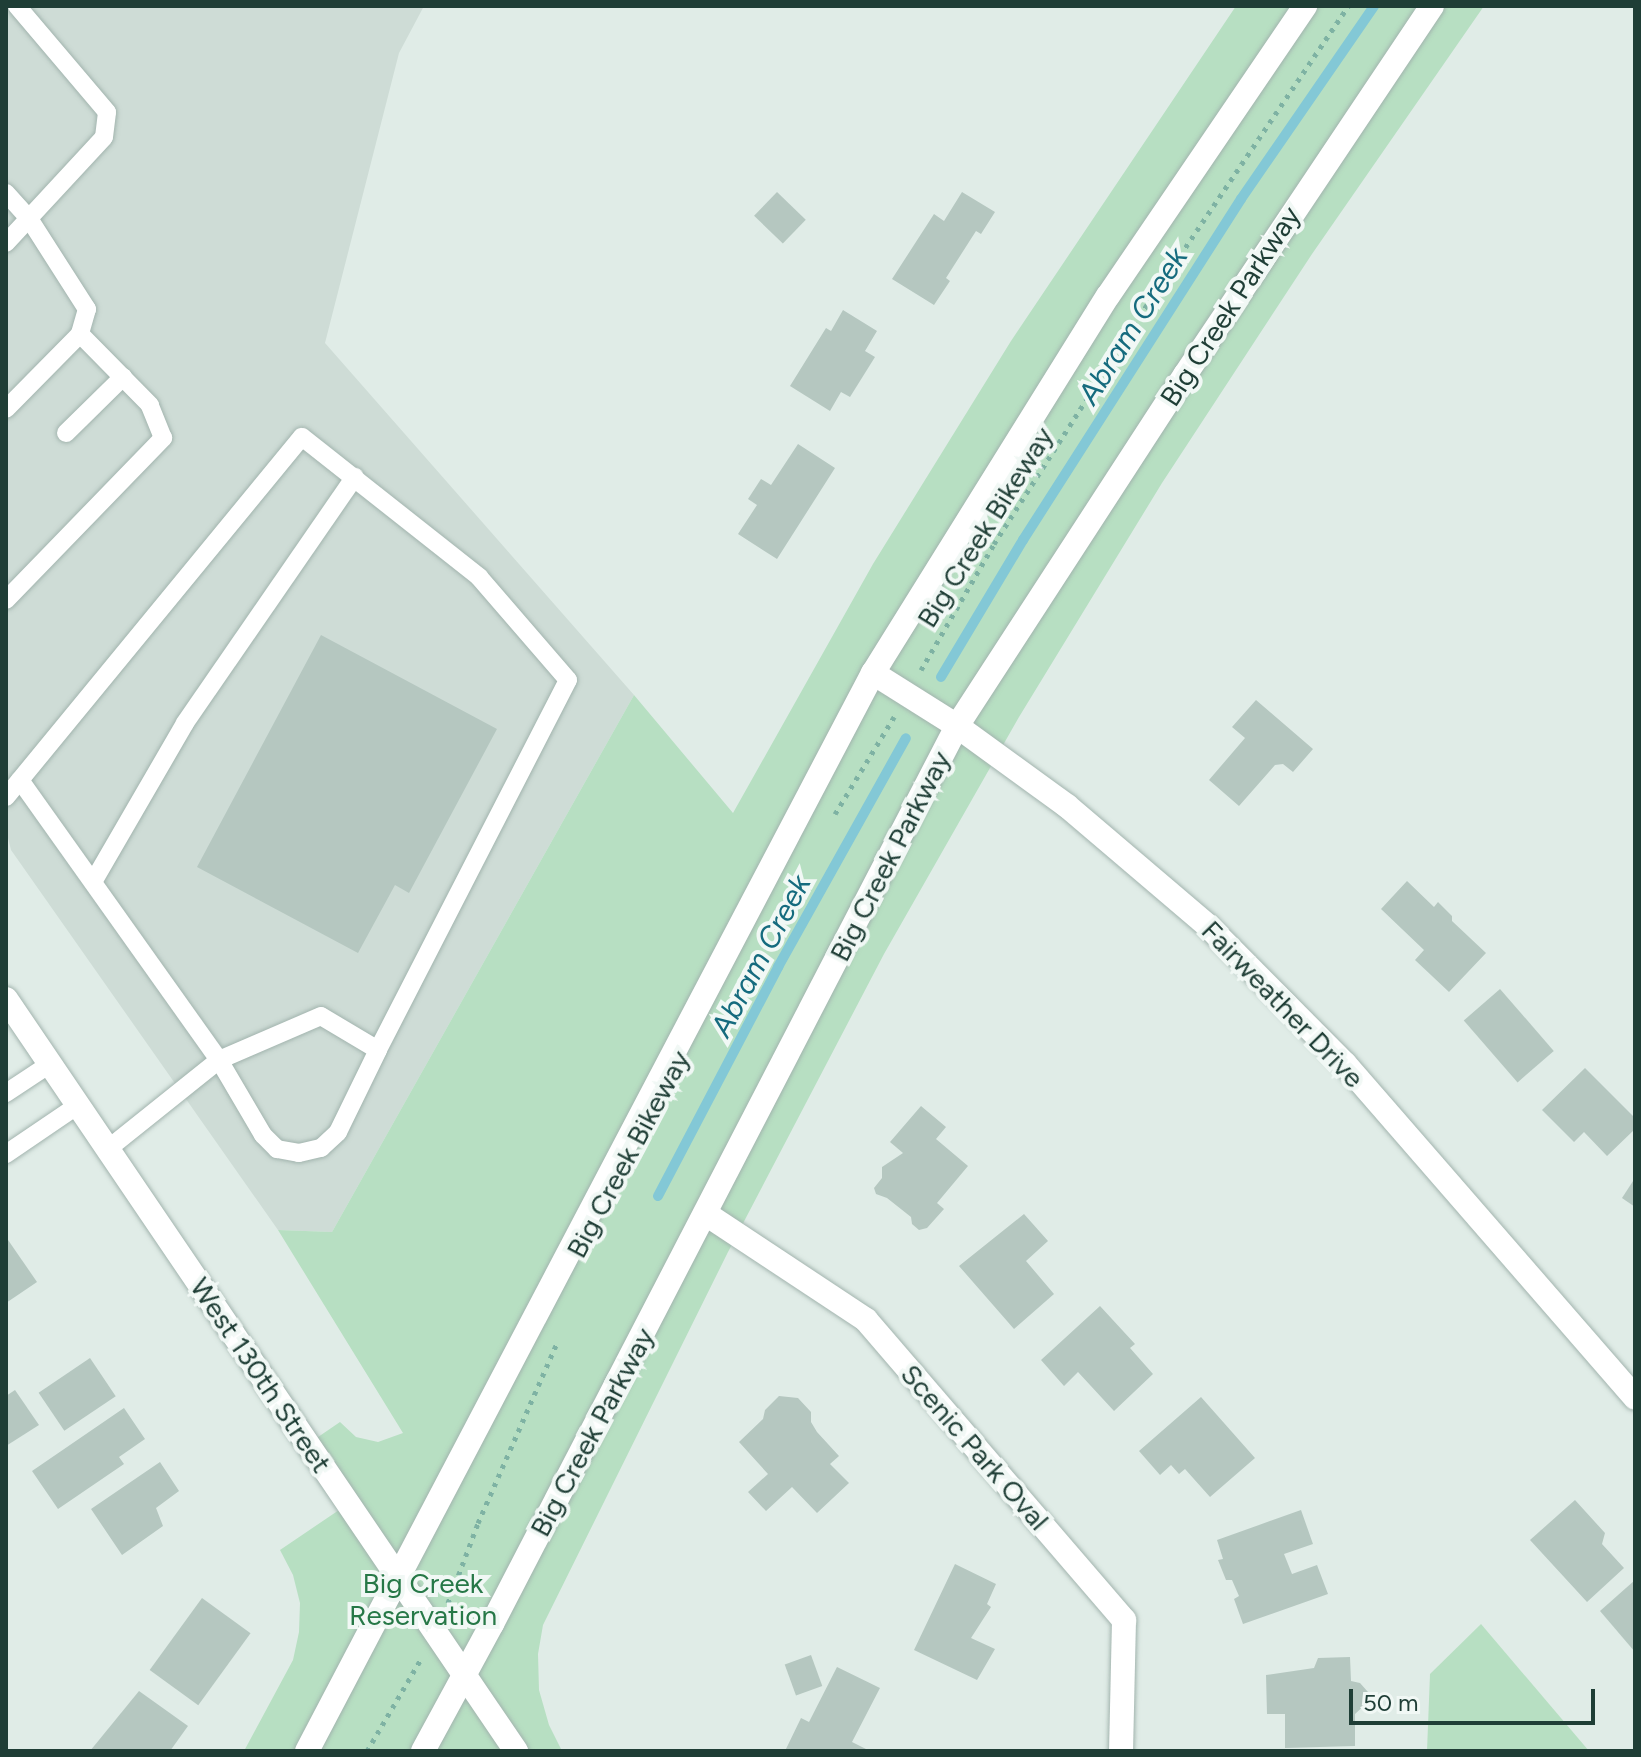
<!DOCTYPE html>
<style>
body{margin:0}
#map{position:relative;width:1641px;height:1757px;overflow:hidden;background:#e0ece7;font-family:Figtree,sans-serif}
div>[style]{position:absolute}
.built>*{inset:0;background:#cedcd6}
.green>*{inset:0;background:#b7dfc2}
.stream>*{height:10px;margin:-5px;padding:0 5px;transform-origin:5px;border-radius:5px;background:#83c8d6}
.building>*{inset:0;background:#b5c7c0;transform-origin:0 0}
.path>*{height:5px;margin-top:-2.5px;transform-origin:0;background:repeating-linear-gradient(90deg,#7eb2a3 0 4px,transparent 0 10px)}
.roads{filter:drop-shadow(0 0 2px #a2b4ae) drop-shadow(0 0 2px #a2b4ae)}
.lane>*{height:18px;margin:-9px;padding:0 9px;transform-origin:9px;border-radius:9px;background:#fff}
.street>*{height:24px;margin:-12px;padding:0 12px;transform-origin:12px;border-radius:12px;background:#fff}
.secondary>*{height:24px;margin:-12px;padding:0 12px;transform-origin:12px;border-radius:12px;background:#fff}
span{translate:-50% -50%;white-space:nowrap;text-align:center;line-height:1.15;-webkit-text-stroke:8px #f1f8f5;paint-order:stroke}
.street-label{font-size:28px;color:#1f3e36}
.park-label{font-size:28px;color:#267847}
.water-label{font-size:30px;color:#156b7e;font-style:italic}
.frame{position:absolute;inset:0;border:8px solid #1f3e36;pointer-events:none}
.scale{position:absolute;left:1349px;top:1689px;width:246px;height:36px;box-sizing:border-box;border:4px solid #1f3e36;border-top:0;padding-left:10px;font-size:24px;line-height:28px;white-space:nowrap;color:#1f3e36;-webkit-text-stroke:6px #f1f8f5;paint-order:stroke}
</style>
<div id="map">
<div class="built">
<i style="clip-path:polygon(6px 6px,424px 6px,399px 53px,325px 343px,634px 695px,332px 1232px,278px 1230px,11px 850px,6px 830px)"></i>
</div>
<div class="green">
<i style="clip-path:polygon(1236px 6px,1484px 6px,1312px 254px,1162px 483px,1019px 717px,884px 954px,728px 1252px,543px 1625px,538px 1654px,539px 1690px,549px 1725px,562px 1751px,244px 1751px,293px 1660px,299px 1632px,300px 1603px,293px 1575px,280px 1550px,342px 1508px,302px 1448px,340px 1422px,356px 1437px,378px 1442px,403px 1433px,278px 1230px,332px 1232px,634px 695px,733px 813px,873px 564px,1011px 341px)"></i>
<i style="clip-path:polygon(1481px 1624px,1589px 1751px,1427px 1751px,1430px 1674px)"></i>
</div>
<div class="stream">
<i style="left:941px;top:677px;width:160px;rotate:-59.1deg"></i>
<i style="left:1023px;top:540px;width:405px;rotate:-57.4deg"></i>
<i style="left:1241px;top:199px;width:234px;rotate:-55.4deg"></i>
<i style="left:658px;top:1196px;width:259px;rotate:-62.3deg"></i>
<i style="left:778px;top:967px;width:262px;rotate:-60.8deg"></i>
</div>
<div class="building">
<i style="left:777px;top:192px;width:40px;height:33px;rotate:44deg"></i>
<i style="clip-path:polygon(962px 192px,995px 212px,981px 234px,976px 231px,946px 278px,950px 281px,934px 305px,892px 279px,934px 214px,944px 221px)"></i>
<i style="clip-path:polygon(843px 310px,877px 331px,865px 351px,875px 357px,850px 397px,841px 392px,830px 411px,790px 386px,826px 328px,831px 331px)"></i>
<i style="clip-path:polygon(798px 444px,835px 468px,777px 559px,738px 534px,757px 505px,748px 499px,761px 479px,771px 485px)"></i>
<i style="clip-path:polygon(321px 635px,497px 729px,409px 893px,395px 885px,358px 953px,197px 867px)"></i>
<i style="clip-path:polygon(1256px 700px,1313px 749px,1293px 772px,1283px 764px,1275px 765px,1239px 806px,1209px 780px,1245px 738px,1232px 727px)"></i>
<i style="clip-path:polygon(1407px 881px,1434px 907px,1438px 902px,1452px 916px,1452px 921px,1486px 953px,1449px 992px,1415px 960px,1424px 950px,1381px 909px)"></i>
<i style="left:1500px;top:989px;width:82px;height:48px;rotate:49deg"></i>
<i style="clip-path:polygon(1585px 1068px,1635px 1118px,1635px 1129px,1607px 1156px,1584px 1132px,1574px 1142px,1542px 1110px)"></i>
<i style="clip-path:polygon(921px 1106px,946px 1127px,936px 1139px,968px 1166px,937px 1203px,944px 1209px,927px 1228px,919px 1230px,912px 1224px,911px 1217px,887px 1198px,876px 1194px,874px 1188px,882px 1178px,882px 1167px,903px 1153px,890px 1142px)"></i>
<i style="clip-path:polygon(1635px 1178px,1635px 1207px,1622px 1198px)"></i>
<i style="clip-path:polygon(1024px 1214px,1048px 1241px,1026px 1261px,1054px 1294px,1014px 1329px,959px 1266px)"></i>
<i style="clip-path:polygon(6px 1237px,37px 1282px,6px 1303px)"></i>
<i style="clip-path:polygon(1100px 1306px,1135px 1344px,1130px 1348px,1153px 1374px,1114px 1411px,1078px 1372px,1064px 1386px,1041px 1360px)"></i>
<i style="left:90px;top:1358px;width:46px;height:62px;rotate:56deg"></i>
<i style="clip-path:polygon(15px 1390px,39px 1425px,6px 1446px,6px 1396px)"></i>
<i style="clip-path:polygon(779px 1396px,798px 1398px,811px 1412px,811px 1422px,817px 1432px,839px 1456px,830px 1464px,849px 1483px,817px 1513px,792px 1487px,766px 1511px,748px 1492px,768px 1474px,739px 1442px,763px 1419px,765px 1410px)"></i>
<i style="clip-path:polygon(1201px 1397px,1255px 1458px,1210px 1497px,1185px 1469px,1179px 1474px,1171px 1465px,1160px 1475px,1139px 1451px)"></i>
<i style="clip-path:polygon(124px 1408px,145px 1439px,119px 1457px,124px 1464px,58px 1509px,32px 1471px)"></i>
<i style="clip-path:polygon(160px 1462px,179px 1491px,156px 1508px,163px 1526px,122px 1555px,91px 1509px)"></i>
<i style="clip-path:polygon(1575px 1500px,1605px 1533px,1602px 1544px,1624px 1568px,1587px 1602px,1530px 1540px)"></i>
<i style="clip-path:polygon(1301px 1510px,1313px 1544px,1284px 1554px,1292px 1574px,1317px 1565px,1328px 1594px,1243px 1624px,1234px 1599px,1239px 1596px,1232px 1580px,1226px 1580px,1218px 1560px,1223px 1559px,1217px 1540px)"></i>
<i style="clip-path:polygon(955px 1564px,996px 1584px,987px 1604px,991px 1607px,971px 1638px,995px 1649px,977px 1680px,914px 1650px)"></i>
<i style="clip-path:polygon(1635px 1580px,1635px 1652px,1600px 1611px)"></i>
<i style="left:202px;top:1598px;width:60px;height:89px;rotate:36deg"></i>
<i style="left:811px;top:1655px;width:33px;height:28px;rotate:70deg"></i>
<i style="clip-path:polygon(1350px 1657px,1351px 1681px,1360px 1683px,1368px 1692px,1368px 1702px,1355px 1714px,1355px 1746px,1285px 1748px,1285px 1714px,1267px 1714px,1266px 1675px,1314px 1668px,1318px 1658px)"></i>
<i style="clip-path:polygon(837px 1667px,880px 1688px,852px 1742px,870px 1751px,785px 1751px,801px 1718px,809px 1722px)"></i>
<i style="clip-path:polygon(139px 1691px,188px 1726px,170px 1751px,90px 1751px)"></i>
</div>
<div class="path">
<i style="left:921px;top:670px;width:146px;rotate:-59.9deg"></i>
<i style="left:994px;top:544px;width:293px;rotate:-57.4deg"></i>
<i style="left:1152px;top:297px;width:351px;rotate:-56deg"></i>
<i style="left:835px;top:814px;width:114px;rotate:-58.7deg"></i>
<i style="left:448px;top:1603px;width:85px;rotate:-69.4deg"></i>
<i style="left:478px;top:1523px;width:197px;rotate:-66.3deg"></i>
<i style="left:367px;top:1751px;width:107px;rotate:-59.6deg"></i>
</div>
<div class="roads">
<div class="lane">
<i style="left:6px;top:193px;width:36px;rotate:48deg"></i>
<i style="left:30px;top:220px;width:106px;rotate:57.4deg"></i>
<i style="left:87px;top:309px;width:26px;rotate:106deg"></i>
<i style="left:80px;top:334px;width:105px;rotate:134.6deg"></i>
<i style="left:6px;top:243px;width:144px;rotate:-47.2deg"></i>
<i style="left:104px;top:137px;width:25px;rotate:-83deg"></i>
<i style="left:107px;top:112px;width:139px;rotate:-130.3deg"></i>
<i style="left:66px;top:433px;width:80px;rotate:-44.5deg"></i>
<i style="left:6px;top:600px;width:226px;rotate:-45.9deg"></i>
<i style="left:163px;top:438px;width:35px;rotate:-112deg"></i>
<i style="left:150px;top:405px;width:100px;rotate:-134.6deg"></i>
<i style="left:20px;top:780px;width:344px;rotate:54.6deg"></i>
<i style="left:219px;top:1060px;width:87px;rotate:59.6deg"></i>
<i style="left:263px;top:1135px;width:20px;rotate:45deg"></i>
<i style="left:277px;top:1149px;width:22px;rotate:10deg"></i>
<i style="left:299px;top:1153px;width:23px;rotate:-13deg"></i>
<i style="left:321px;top:1148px;width:23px;rotate:-43deg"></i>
<i style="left:338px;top:1132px;width:91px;rotate:-64deg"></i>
<i style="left:6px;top:797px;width:466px;rotate:-50.6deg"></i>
<i style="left:302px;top:437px;width:226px;rotate:38.3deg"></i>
<i style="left:479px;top:577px;width:136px;rotate:49.2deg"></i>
<i style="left:568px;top:680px;width:416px;rotate:117.2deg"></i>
<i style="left:378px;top:1050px;width:66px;rotate:-149.2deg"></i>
<i style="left:321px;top:1016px;width:111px;rotate:156.7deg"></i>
<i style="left:219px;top:1060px;width:142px;rotate:141.3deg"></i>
<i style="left:93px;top:882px;width:184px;rotate:-59.9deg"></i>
<i style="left:185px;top:723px;width:299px;rotate:-55.4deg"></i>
<i style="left:6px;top:1093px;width:53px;rotate:-33.4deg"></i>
<i style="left:6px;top:1154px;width:87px;rotate:-34.2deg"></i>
</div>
<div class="street">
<i style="left:873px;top:673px;width:99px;rotate:32.2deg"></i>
<i style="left:957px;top:726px;width:136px;rotate:36deg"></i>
<i style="left:1067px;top:806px;width:185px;rotate:40.4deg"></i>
<i style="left:1208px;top:926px;width:194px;rotate:45.2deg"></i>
<i style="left:1345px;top:1064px;width:442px;rotate:49deg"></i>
<i style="left:706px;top:1214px;width:192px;rotate:33.5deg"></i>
<i style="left:866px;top:1320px;width:396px;rotate:49.3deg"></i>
<i style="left:1124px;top:1620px;width:131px;rotate:91.3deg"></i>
</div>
<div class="secondary">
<i style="left:6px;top:999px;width:909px;rotate:55.86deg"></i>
<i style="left:307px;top:1751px;width:1218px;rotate:-62.3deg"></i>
<i style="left:873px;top:673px;width:444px;rotate:-58.1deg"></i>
<i style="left:1108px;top:296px;width:351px;rotate:-55.8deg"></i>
<i style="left:423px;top:1751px;width:145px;rotate:-61.5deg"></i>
<i style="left:492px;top:1624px;width:1011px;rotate:-62.62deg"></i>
<i style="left:957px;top:726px;width:419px;rotate:-57deg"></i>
<i style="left:1185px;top:375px;width:444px;rotate:-56.2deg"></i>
</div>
</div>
<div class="street-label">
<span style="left:1230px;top:306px;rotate:-57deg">Big Creek Parkway</span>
<span style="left:985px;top:527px;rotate:-58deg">Big Creek Bikeway</span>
<span style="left:890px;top:856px;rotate:-63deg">Big Creek Parkway</span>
<span style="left:1283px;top:1004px;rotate:46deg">Fairweather Drive</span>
<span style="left:628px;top:1154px;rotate:-62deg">Big Creek Bikeway</span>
<span style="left:261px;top:1375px;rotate:56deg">West 130th Street</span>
<span style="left:592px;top:1432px;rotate:-62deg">Big Creek Parkway</span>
<span style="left:975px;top:1447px;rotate:49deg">Scenic Park Oval</span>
</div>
<div class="park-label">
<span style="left:423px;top:1599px">Big Creek<br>Reservation</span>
</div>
<div class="water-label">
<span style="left:1133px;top:326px;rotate:-58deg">Abram Creek</span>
<span style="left:761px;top:956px;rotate:-62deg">Abram Creek</span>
</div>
<div class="frame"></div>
<div class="scale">50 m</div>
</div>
